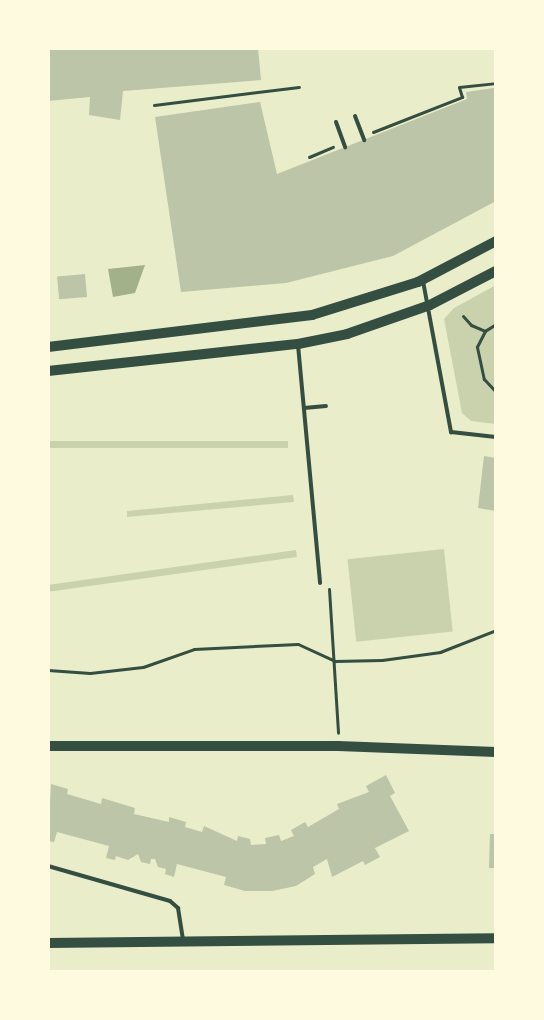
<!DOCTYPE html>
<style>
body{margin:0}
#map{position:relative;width:544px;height:1020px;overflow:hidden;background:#e9edc9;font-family:Barlow,sans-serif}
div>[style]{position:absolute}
.green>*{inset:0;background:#cad2ad;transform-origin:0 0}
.water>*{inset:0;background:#a3b18a}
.building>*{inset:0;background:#bcc5a7;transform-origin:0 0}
.path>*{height:3px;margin:-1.5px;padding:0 1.5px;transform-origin:1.5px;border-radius:1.5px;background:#344e41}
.service>*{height:4px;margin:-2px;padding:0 2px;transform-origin:2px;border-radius:2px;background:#344e41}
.tertiary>*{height:10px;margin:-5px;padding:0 5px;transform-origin:5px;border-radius:5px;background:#344e41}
.secondary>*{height:10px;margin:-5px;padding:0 5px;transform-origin:5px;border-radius:5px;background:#344e41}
span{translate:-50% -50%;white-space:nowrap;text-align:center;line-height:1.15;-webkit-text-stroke:5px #fefae0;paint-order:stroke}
.frame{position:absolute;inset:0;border:50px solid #fefae0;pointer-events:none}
</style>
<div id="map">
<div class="green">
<i style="clip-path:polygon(496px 285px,496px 424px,471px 421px,462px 413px,444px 319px,454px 308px)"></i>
<i style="left:288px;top:441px;width:7px;height:241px;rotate:90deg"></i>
<i style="clip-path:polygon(293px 495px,294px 502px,127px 517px,127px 511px)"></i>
<i style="left:444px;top:549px;width:83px;height:97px;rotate:84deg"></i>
<i style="left:296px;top:550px;width:7px;height:249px;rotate:82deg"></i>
</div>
<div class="water">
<i style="clip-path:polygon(145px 265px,135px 293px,113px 297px,108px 269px)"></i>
</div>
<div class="building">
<i style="clip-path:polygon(48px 48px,258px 48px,261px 80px,123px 91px,120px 120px,89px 115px,90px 97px,48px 101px)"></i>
<i style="clip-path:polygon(494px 88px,496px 201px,393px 256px,286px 283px,181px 292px,155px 117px,260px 102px,277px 174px,467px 99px,466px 92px)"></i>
<i style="left:85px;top:274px;width:23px;height:28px;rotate:85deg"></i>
<i style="clip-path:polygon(484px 456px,496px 458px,496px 511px,478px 508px)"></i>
<i style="clip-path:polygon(386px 775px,395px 793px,390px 796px,409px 831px,375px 848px,380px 857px,365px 865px,363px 861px,332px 877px,327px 859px,313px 867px,315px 874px,296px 886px,272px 891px,245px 891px,224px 885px,226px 877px,177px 864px,174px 877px,165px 874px,166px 869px,158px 867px,155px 859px,151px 859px,150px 864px,141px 862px,138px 854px,128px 860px,116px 856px,115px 860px,106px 858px,109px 846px,57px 832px,54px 842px,48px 841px,51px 784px,68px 789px,67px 794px,101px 804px,102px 798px,135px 808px,134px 814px,169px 822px,169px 817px,186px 822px,185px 827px,202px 832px,204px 826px,237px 841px,238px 836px,250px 839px,251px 845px,266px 844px,265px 838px,279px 835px,281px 841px,294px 836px,291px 830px,305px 822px,308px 827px,339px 809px,337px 804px,369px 792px,366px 786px)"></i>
<i style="clip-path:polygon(490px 834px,496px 834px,496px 868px,489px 868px)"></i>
</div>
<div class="path">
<i style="left:154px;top:105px;width:146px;rotate:-7.1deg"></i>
<i style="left:373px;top:132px;width:96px;rotate:-21.5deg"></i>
<i style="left:462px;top:97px;width:10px;rotate:-107deg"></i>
<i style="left:459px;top:87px;width:37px;rotate:-6deg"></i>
<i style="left:309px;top:157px;width:26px;rotate:-23deg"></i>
<i style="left:463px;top:316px;width:12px;rotate:48deg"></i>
<i style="left:471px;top:325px;width:15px;rotate:23deg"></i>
<i style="left:496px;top:324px;width:13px;rotate:148deg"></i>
<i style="left:485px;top:331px;width:18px;rotate:117deg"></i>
<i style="left:477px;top:347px;width:33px;rotate:78deg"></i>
<i style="left:484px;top:379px;width:18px;rotate:47deg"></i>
<i style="left:329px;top:589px;width:144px;rotate:86.4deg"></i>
<i style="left:48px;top:670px;width:42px;rotate:4.1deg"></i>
<i style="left:90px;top:673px;width:53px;rotate:-6.5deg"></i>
<i style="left:143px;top:667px;width:54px;rotate:-19.4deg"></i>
<i style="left:194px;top:649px;width:104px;rotate:-2.8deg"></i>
<i style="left:298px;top:644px;width:41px;rotate:24.7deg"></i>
<i style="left:335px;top:661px;width:47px;rotate:-1.2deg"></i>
<i style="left:382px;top:660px;width:59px;rotate:-7.9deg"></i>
<i style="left:440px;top:652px;width:60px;rotate:-21.4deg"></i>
</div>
<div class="service">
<i style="left:355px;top:116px;width:26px;rotate:69deg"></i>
<i style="left:336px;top:122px;width:27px;rotate:70deg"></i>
<i style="left:423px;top:281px;width:154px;rotate:79.5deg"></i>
<i style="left:451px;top:432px;width:45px;rotate:6.3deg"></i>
<i style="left:298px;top:345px;width:239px;rotate:84.7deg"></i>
<i style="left:304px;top:408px;width:22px;rotate:-5deg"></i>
<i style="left:48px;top:866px;width:127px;rotate:16deg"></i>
<i style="left:170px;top:901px;width:11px;rotate:41deg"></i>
<i style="left:178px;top:908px;width:32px;rotate:81deg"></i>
</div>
<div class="tertiary">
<i style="left:48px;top:943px;width:448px;rotate:-0.6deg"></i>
</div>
<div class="secondary">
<i style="left:48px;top:347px;width:266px;rotate:-6.9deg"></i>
<i style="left:312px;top:315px;width:111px;rotate:-17.3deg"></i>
<i style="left:418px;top:282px;width:88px;rotate:-27.7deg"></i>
<i style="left:48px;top:371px;width:251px;rotate:-6.2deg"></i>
<i style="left:298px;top:344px;width:50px;rotate:-11.5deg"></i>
<i style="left:347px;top:334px;width:88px;rotate:-19.3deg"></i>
<i style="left:430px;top:305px;width:74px;rotate:-27.3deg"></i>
<i style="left:48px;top:746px;width:290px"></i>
<i style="left:338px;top:746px;width:158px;rotate:2.2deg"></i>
</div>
<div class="frame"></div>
</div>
